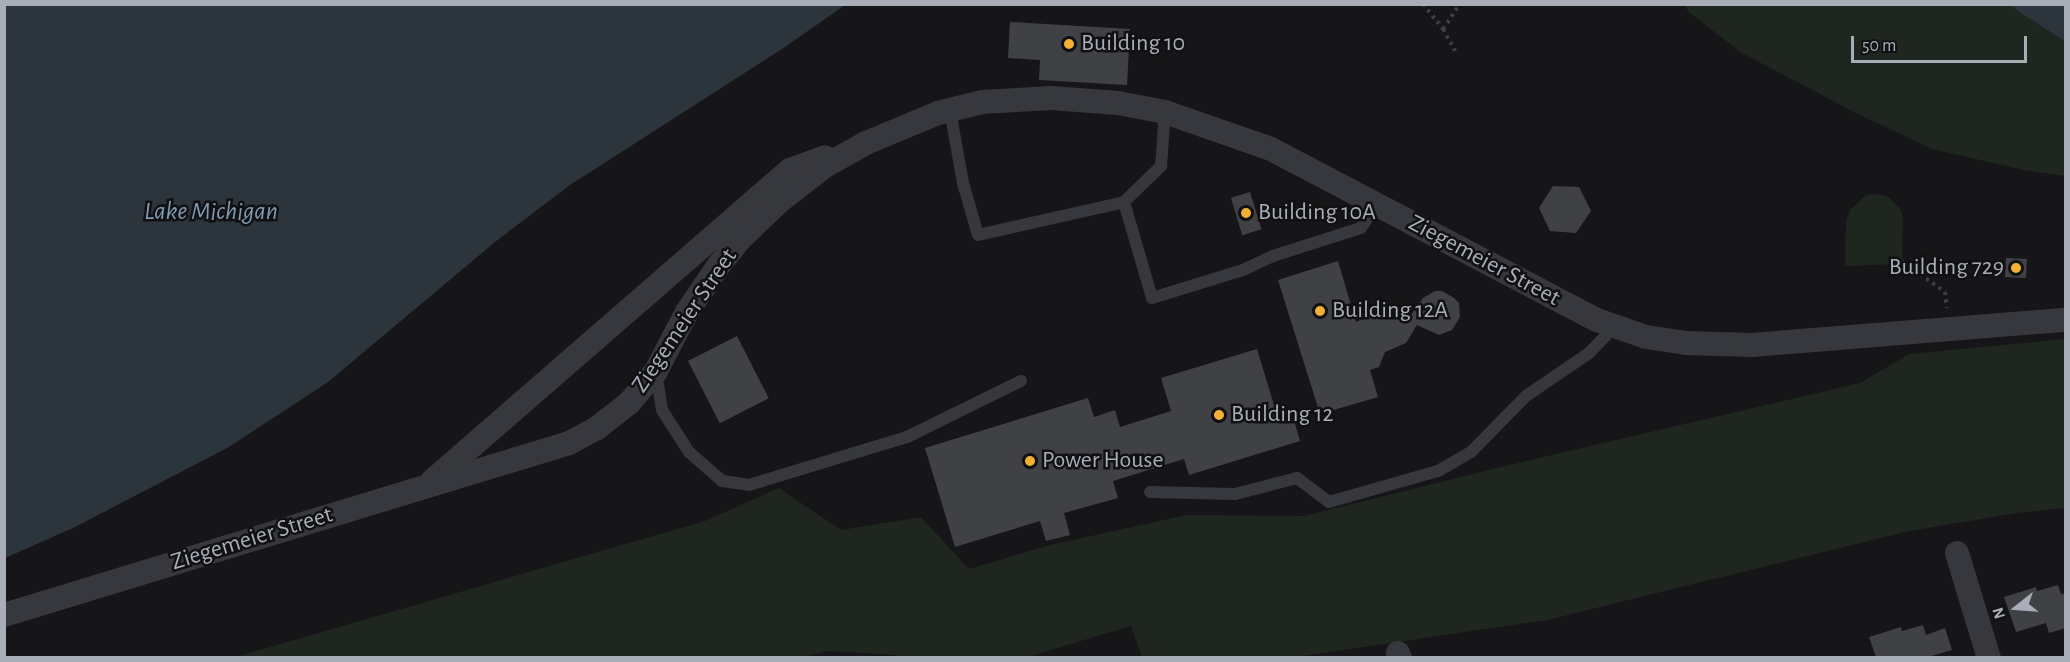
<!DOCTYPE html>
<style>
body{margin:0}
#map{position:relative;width:2070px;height:662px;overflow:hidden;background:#161618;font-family:"Alegreya Sans",sans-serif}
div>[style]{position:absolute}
.green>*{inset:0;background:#1e261f}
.water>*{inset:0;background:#2c353c}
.building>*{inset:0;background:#404145;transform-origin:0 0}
.path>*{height:4px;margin-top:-2px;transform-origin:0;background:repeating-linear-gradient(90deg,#3d3f44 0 3px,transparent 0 7.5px)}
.lane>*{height:12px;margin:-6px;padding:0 6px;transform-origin:6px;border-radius:6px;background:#37383d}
.street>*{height:24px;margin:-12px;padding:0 12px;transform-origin:12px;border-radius:12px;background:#37383d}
.dots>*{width:16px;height:16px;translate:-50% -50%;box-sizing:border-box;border:3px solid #111113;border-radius:50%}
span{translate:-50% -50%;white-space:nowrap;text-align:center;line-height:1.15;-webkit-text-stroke:5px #111113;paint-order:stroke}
.poi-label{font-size:24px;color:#a8adb8}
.left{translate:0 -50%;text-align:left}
.right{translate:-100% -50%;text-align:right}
.street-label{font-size:24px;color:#a8adb8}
.water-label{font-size:26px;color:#7f9bb3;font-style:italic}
.frame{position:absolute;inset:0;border:6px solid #a8adb8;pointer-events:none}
.north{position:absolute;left:1986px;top:578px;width:60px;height:60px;-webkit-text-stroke:4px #111113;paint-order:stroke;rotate:253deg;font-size:16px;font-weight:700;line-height:24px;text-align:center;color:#a8adb8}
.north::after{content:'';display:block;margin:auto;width:21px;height:27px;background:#a8adb8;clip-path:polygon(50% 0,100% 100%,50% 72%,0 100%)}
.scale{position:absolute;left:1851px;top:36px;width:176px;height:27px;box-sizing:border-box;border:3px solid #a8adb8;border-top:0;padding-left:8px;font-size:18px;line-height:21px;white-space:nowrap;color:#a8adb8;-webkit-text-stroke:4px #111113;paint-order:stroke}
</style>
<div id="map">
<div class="green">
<i style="clip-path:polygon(1684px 5px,2065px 5px,2065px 176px,2024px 170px,1932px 149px,1858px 114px,1740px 52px,1689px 12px)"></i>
<i style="clip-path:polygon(1878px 194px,1887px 196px,1900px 208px,1903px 218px,1902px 264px,1845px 266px,1846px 221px,1850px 210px,1866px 195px)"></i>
<i style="clip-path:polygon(2065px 339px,2065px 508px,2017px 513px,1909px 531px,1547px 620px,1289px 658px,1142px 657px,1131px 626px,1024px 658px,896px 658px,895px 655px,829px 651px,797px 658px,232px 658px,705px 521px,779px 488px,841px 530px,921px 517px,969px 569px,1050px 545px,1187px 515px,1304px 516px,1501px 467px,1860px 383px,1909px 354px)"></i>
</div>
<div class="water">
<i style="clip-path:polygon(5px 4px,845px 4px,845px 5px,785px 47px,570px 185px,495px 242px,328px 382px,229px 447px,73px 528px,5px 558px)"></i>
<i style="clip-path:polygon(2010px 5px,2065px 5px,2065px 41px,2024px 15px)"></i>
</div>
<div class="building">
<i style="clip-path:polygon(1010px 22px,1130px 29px,1127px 85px,1039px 80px,1040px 60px,1008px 58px)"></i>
<i style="clip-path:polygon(1553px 186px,1579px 187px,1591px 211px,1576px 233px,1550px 231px,1539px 208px)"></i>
<i style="left:1250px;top:192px;width:39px;height:20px;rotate:73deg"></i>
<i style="left:2006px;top:258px;width:21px;height:19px;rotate:3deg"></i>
<i style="clip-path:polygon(1338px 261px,1356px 322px,1390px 306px,1411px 315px,1423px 298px,1435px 291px,1442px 291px,1454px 298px,1459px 303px,1460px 317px,1452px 330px,1439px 335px,1417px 325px,1406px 343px,1385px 352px,1379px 367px,1370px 370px,1378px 397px,1320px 414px,1278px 280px)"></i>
<i style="left:737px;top:336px;width:70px;height:55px;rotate:63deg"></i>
<i style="clip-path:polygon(1257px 349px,1277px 415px,1291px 410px,1300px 441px,1189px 475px,1184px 459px,1113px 481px,1118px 498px,1064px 513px,1070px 535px,1046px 541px,1040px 521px,955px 547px,925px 448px,1088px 398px,1094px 417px,1115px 410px,1120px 427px,1171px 411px,1161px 378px)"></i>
<i style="clip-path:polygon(2058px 585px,2061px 594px,2066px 593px,2066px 628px,2049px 633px,2046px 623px,2016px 632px,2004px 597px,2036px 587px,2037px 591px)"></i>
<i style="clip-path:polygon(1923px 625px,1926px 635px,1945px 628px,1952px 650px,1928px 657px,1876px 657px,1869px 637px,1901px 627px,1902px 631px)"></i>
</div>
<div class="path">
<i style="left:1423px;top:4px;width:32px;rotate:51deg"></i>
<i style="left:1443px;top:29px;width:25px;rotate:61deg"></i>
<i style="left:1443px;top:29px;width:30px;rotate:-56deg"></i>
<i style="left:1902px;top:261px;width:53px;rotate:35.8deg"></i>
<i style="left:1945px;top:292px;width:16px;rotate:83deg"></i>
</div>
<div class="lane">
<i style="left:950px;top:110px;width:74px;rotate:79.9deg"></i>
<i style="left:963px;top:183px;width:54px;rotate:73.9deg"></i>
<i style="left:978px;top:235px;width:150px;rotate:-12.7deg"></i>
<i style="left:1124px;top:202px;width:100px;rotate:73.7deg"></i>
<i style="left:1152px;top:298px;width:95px;rotate:-17.1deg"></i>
<i style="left:1243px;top:270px;width:33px;rotate:-25deg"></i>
<i style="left:1273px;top:256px;width:92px;rotate:-17.7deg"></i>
<i style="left:1361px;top:228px;width:29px;rotate:-56deg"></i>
<i style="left:1124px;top:202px;width:52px;rotate:-44.2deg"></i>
<i style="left:1161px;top:166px;width:54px;rotate:-85.8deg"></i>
<i style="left:656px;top:372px;width:38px;rotate:81deg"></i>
<i style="left:662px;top:410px;width:50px;rotate:57.3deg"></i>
<i style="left:689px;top:452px;width:44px;rotate:41.3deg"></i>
<i style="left:722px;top:481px;width:27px;rotate:8deg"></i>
<i style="left:749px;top:485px;width:165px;rotate:-16.9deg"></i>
<i style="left:907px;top:437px;width:127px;rotate:-26.2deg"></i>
<i style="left:1150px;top:492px;width:85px;rotate:1.3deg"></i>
<i style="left:1235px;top:494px;width:64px;rotate:-14.5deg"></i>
<i style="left:1297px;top:478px;width:40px;rotate:37deg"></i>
<i style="left:1329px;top:502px;width:113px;rotate:-15.9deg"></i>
<i style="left:1438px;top:471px;width:38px;rotate:-30deg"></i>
<i style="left:1471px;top:452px;width:78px;rotate:-45.5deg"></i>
<i style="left:1526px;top:396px;width:76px;rotate:-34.3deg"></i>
<i style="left:1589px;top:353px;width:37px;rotate:-46deg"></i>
</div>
<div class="street">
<i style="left:432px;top:481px;width:474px;rotate:-41deg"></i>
<i style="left:790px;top:170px;width:37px;rotate:-20deg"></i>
<i style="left:1957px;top:553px;width:110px;rotate:73.1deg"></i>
<i style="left:4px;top:615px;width:591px;rotate:-16.93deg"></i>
<i style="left:569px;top:443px;width:32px;rotate:-28deg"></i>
<i style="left:597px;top:428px;width:41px;rotate:-38deg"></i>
<i style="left:629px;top:403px;width:42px;rotate:-49.8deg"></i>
<i style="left:656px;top:371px;width:67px;rotate:-62.3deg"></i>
<i style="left:687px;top:312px;width:57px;rotate:-55.8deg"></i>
<i style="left:719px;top:265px;width:35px;rotate:-51deg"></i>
<i style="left:741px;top:238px;width:55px;rotate:-43.5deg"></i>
<i style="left:781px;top:200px;width:56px;rotate:-37.7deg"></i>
<i style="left:825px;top:166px;width:47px;rotate:-29.3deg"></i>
<i style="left:866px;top:143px;width:78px;rotate:-22.6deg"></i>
<i style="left:938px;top:113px;width:45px;rotate:-14deg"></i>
<i style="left:982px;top:102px;width:69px;rotate:-3.3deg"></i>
<i style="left:1051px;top:98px;width:67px;rotate:4.3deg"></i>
<i style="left:1118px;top:103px;width:48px;rotate:10.8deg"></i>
<i style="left:1165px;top:112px;width:112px;rotate:19.2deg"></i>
<i style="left:1271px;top:149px;width:368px;rotate:27.7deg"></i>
<i style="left:1597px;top:320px;width:52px;rotate:19.1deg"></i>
<i style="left:1646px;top:337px;width:40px;rotate:8.5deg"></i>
<i style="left:1686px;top:343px;width:66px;rotate:1.7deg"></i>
<i style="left:1752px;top:345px;width:315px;rotate:-4.6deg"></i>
<i style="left:1398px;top:653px;width:5px;rotate:68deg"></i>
</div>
<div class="dots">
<i style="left:1069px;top:44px;background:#f2b134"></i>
<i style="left:1246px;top:213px;background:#f2b134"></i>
<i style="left:2016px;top:268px;background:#f2b134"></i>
<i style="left:1320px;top:311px;background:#f2b134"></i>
<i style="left:1219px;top:415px;background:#f2b134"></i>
<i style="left:1030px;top:461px;background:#f2b134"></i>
</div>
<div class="poi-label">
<span class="left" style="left:1081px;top:44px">Building 10</span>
<span class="left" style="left:1258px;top:213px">Building 10A</span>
<span class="right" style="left:2004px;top:268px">Building 729</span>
<span class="left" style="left:1332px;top:311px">Building 12A</span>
<span class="left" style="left:1231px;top:415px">Building 12</span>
<span class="left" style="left:1042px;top:461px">Power House</span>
</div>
<div class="street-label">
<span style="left:1484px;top:261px;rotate:28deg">Ziegemeier Street</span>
<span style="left:685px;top:321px;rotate:-56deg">Ziegemeier Street</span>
<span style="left:252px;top:539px;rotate:-17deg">Ziegemeier Street</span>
</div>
<div class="water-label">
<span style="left:211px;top:212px">Lake Michigan</span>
</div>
<div class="frame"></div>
<div class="north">N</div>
<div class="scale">50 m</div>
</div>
